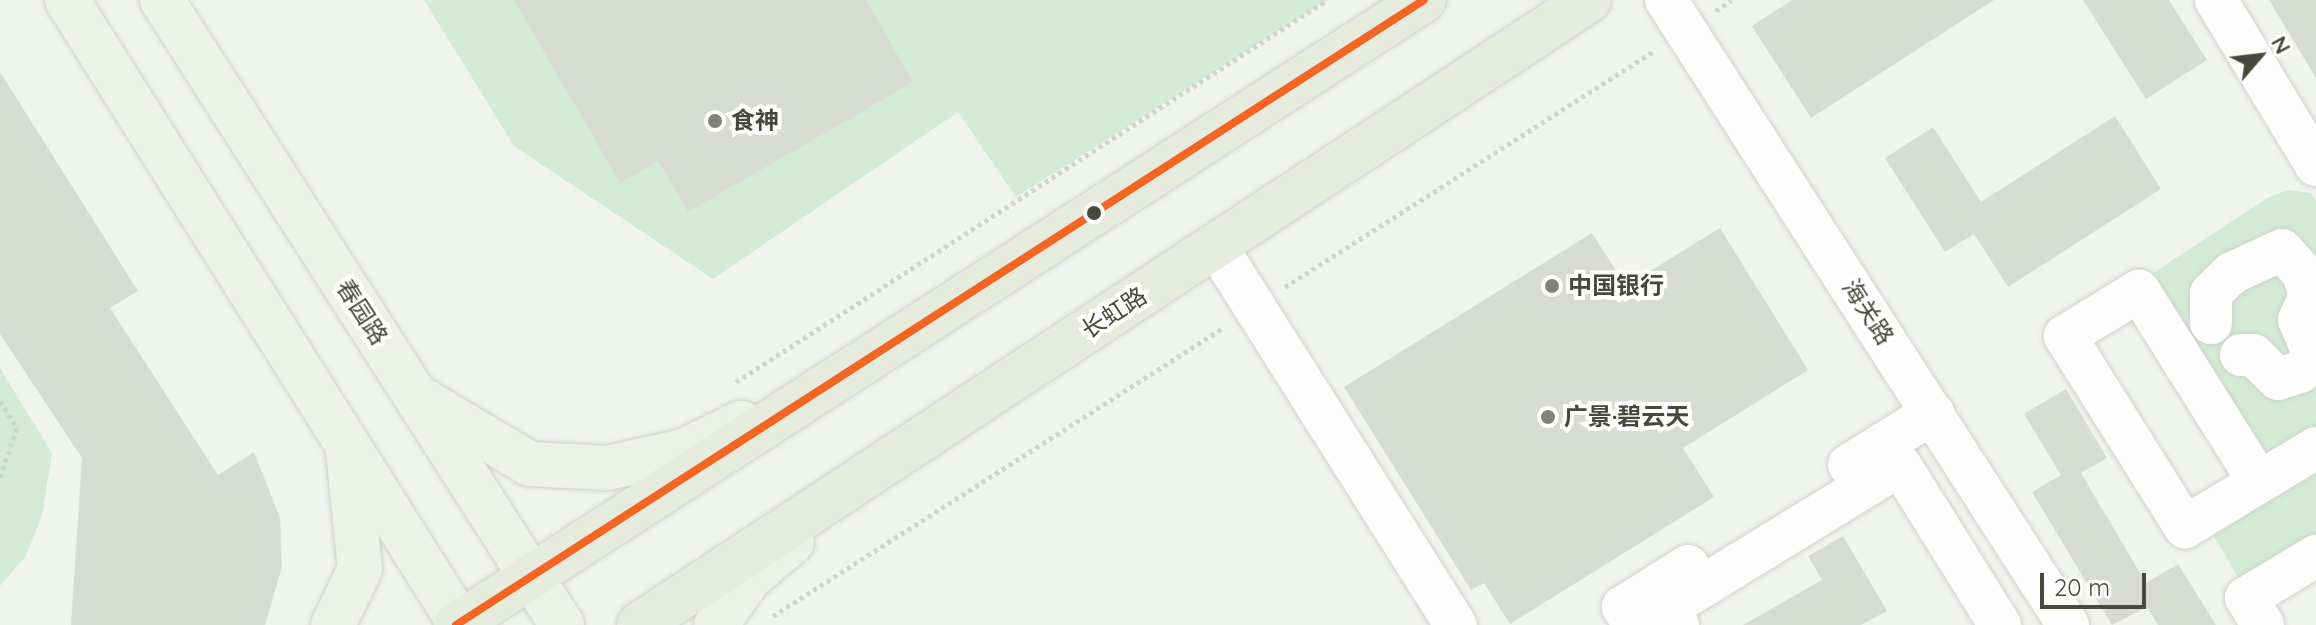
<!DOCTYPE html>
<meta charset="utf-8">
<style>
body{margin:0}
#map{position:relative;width:2316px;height:625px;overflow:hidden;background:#f1f3ef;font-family:Quicksand,"Noto Sans SC",sans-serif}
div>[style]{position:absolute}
.green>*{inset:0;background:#d3ebd4}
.building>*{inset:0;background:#d8dad4}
.path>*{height:5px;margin-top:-2.5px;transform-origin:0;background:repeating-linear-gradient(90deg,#d1d3cd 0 4px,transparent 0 8px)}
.roads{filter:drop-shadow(0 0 2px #cfd1cc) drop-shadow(0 0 2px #cfd1cc)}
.minor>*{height:42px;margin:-21px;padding:0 21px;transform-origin:21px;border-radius:21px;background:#fdfdfd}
.major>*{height:44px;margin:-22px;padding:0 22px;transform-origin:22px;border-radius:22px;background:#eef1e6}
.highway>*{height:44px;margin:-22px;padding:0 22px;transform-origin:22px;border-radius:22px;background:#e7ebdd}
.bus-1>*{height:8px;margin:-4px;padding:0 4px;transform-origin:4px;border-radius:4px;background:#f26522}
.dots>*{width:22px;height:22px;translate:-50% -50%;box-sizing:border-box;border:4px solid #fff;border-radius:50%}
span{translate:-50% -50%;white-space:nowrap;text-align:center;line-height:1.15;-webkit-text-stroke:8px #fff;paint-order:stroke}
.poi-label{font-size:24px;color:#46493b;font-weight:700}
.left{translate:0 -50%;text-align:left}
.street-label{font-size:24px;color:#46493b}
.north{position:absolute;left:2220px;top:16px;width:80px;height:80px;-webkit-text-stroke:6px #fff;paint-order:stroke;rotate:62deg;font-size:22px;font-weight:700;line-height:32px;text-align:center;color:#46493b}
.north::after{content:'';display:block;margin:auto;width:28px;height:36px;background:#46493b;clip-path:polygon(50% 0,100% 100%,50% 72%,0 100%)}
.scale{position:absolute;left:2040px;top:573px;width:106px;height:36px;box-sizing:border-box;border:4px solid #46493b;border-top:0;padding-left:10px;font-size:24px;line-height:28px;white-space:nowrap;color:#46493b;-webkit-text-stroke:6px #fff;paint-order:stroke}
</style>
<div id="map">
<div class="green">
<i style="clip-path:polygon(424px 0,1327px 0,1016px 197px,958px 112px,713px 279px,514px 146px)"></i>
<i style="clip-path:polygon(2288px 190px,2311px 193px,2316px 201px,2316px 432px,2260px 464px,2147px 277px,2267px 198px)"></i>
<i style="clip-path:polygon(0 368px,52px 453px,42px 515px,26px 556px,0 586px)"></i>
<i style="clip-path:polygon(2316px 467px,2316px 538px,2241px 582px,2210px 530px)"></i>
</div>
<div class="building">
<i style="clip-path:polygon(514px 0,866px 0,913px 82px,688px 212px,658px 161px,620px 183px)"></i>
<i style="clip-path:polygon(1792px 0,1994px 0,1811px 118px,1752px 26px)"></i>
<i style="clip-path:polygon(2083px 0,2169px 0,2207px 60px,2146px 99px)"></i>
<i style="clip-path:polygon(2269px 0,2316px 0,2316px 78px)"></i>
<i style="clip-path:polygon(0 72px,138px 291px,110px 308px,218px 475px,254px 452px,280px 518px,282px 567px,265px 625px,71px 625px,82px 458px,0 334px)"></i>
<i style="clip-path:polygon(2115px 116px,2161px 189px,2008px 287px,1974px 234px,1945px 252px,1885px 158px,1933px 127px,1981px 202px)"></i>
<i style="clip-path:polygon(1720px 228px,1808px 370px,1683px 448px,1714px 497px,1510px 624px,1484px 583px,1471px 590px,1344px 387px,1592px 233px,1626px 286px)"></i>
<i style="clip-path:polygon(2066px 389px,2107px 458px,2081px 473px,2146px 583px,2178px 564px,2216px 625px,2158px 625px,2147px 607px,2112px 625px,2032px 492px,2061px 475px,2024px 414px)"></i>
<i style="clip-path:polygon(1843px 536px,1887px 611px,1861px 625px,1743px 625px,1822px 580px,1808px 556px)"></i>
</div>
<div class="path">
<i style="left:1716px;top:11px;width:19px;rotate:-35deg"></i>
<i style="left:1285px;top:287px;width:438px;rotate:-32.6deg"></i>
<i style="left:736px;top:382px;width:704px;rotate:-32.88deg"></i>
<i style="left:0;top:401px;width:32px;rotate:58deg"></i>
<i style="left:17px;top:428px;width:52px;rotate:109.1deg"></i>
<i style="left:773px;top:616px;width:534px;rotate:-32.62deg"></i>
</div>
<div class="roads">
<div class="minor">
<i style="left:1666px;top:0;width:743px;rotate:57.25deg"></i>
<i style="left:2216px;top:0;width:193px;rotate:58.8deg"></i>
<i style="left:1216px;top:246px;width:449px;rotate:57.7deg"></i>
<i style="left:2211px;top:323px;width:30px;rotate:-90deg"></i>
<i style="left:2211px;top:293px;width:29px;rotate:-44deg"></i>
<i style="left:2232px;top:273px;width:55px;rotate:-24.7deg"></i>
<i style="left:2282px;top:250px;width:31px;rotate:48deg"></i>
<i style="left:2303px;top:273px;width:24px;rotate:73deg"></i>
<i style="left:2310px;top:296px;width:26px;rotate:115deg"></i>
<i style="left:2299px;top:320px;width:40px;rotate:66.6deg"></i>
<i style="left:2315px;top:357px;width:21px;rotate:135deg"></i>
<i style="left:2300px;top:372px;width:23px;rotate:162deg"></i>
<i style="left:2278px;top:379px;width:35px;rotate:-136deg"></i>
<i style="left:2253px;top:355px;width:12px;rotate:180deg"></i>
<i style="left:1849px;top:465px;width:99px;rotate:-31.8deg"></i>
<i style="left:2259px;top:482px;width:226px;rotate:-122.1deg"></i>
<i style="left:2139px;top:291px;width:87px;rotate:148.7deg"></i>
<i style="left:2065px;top:336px;width:226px;rotate:57.9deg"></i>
<i style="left:2185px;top:527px;width:153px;rotate:-31.1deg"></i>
<i style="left:1635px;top:625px;width:22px;rotate:-124deg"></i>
<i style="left:1623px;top:607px;width:77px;rotate:-32.2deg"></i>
<i style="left:1678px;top:625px;width:20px;rotate:-123deg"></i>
<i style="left:1667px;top:608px;width:273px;rotate:-31.5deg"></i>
<i style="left:1900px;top:465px;width:189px;rotate:58deg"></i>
<i style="left:2263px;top:625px;width:32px;rotate:-122deg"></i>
<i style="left:2246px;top:598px;width:82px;rotate:-31deg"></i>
</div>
<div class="major">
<i style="left:67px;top:0;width:739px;rotate:57.77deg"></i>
<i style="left:162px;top:0;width:742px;rotate:57.38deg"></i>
<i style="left:424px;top:401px;width:123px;rotate:30.7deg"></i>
<i style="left:530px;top:464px;width:77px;rotate:3deg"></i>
<i style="left:607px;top:468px;width:79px;rotate:-12.4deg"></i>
<i style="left:684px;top:451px;width:64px;rotate:-26.2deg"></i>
<i style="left:333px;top:625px;width:62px;rotate:-64.3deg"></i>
<i style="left:360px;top:569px;width:119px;rotate:-95.8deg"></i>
<i style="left:716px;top:625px;width:57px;rotate:-54.9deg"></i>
<i style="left:749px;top:578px;width:56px;rotate:-39.9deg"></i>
</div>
<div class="highway">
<i style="left:456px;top:625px;width:1152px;rotate:-32.85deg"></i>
<i style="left:639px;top:625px;width:1137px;rotate:-33.34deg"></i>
</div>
</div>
<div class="bus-1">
<i style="left:456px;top:625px;width:1152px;rotate:-32.85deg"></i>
</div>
<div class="dots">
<i style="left:715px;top:121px;background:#82847a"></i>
<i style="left:1094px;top:213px;background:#46493b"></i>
<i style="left:1552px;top:286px;background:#82847a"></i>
<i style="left:1548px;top:417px;background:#82847a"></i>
</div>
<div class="poi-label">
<span class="left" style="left:731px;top:121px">食神</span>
<span class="left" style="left:1568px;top:286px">中国银行</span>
<span class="left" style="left:1564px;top:417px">广景·碧云天</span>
</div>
<div class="street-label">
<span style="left:362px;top:312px;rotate:57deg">春园路</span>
<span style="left:1868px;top:312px;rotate:57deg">海关路</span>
<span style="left:1114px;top:313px;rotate:-33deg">长虹路</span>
</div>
<div class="north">N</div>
<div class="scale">20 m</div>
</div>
